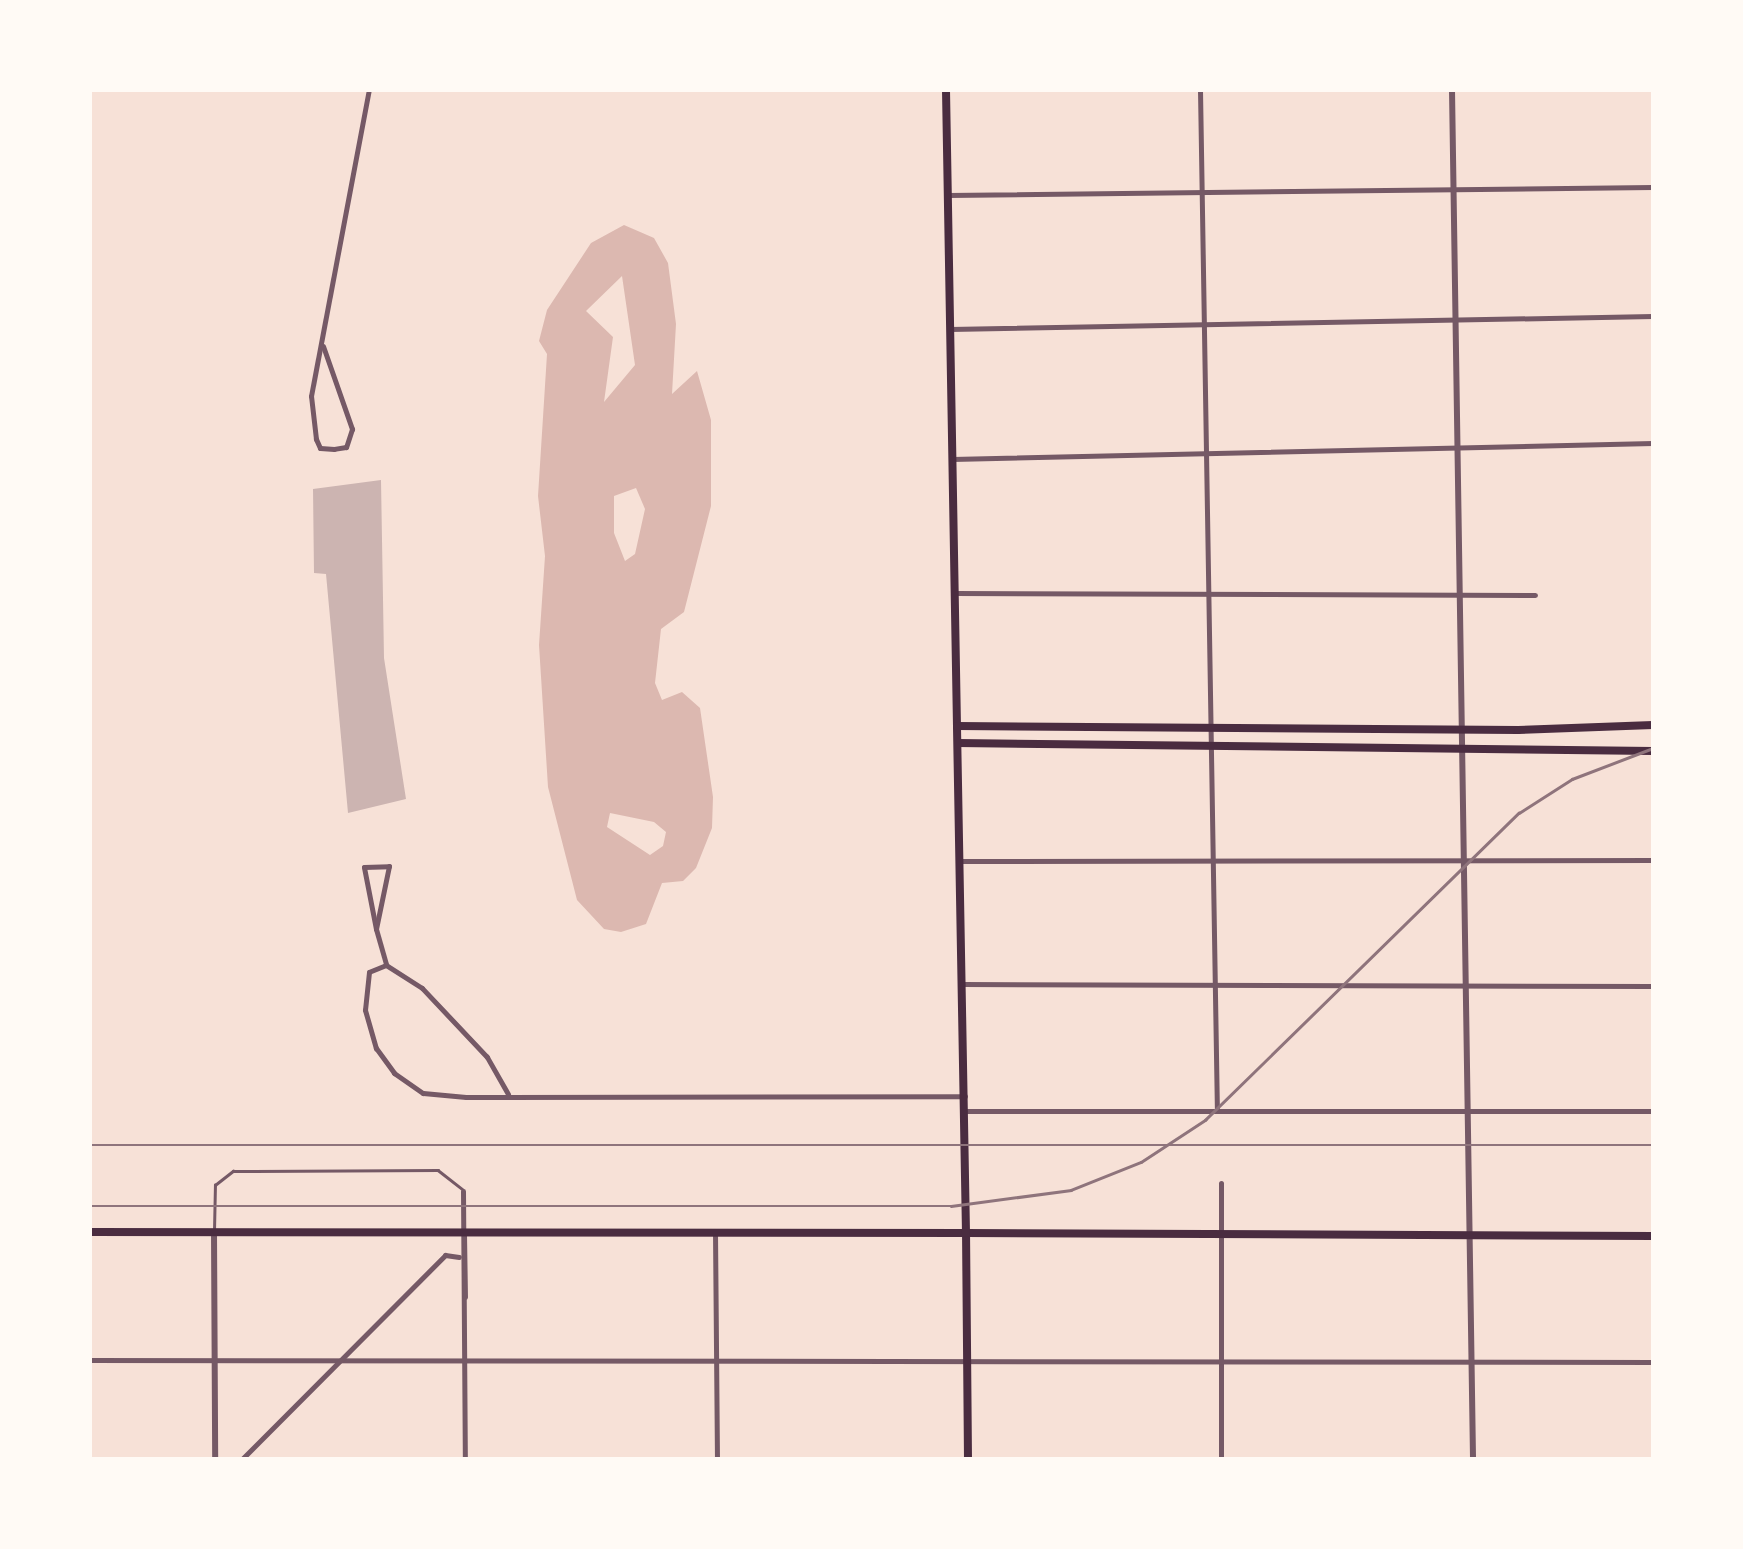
<!DOCTYPE html>
<style>
body{margin:0}
#map{position:relative;width:1743px;height:1549px;overflow:hidden;background:#f7e1d7;font-family:"Sofia Sans Condensed",sans-serif}
div>[style]{position:absolute}
.water>*{inset:0;background:#dcb8b0}
.building>*{inset:0;background:#ccb4b1}
.service>*{height:2.5px;margin:-1.25px;padding:0 1.25px;transform-origin:1.25px;border-radius:1.25px;background:#755966}
.minor>*{height:5px;margin:-2.5px;padding:0 2.5px;transform-origin:2.5px;border-radius:2.5px;background:#755966}
.tertiary>*{height:6px;margin:-3px;padding:0 3px;transform-origin:3px;border-radius:3px;background:#755966}
.secondary>*{height:8px;margin:-4px;padding:0 4px;transform-origin:4px;border-radius:4px;background:#4a2c40}
.primary>*{height:8px;margin:-4px;padding:0 4px;transform-origin:4px;border-radius:4px;background:#4a2c40}
.rail>*{height:2.5px;margin:-1.25px;padding:0 1.25px;transform-origin:1.25px;border-radius:1.25px;background:#8f747c}
span{translate:-50% -50%;white-space:nowrap;text-align:center;line-height:1.15;-webkit-text-stroke:8px #fffaf5;paint-order:stroke}
.frame{position:absolute;inset:0;border:92px solid #fffaf5;pointer-events:none}
</style>
<div id="map">
<div class="water">
<i style="clip-path:polygon(evenodd,624px 225px,654px 238px,668px 263px,676px 324px,672px 394px,697px 371px,711px 420px,711px 506px,684px 612px,661px 629px,655px 683px,662px 700px,682px 692px,700px 708px,713px 797px,712px 828px,696px 868px,683px 881px,662px 883px,646px 924px,621px 932px,604px 929px,577px 900px,548px 787px,539px 645px,545px 556px,538px 496px,547px 354px,539px 341px,547px 310px,591px 243px,624px 225px,622px 276px,635px 365px,604px 402px,613px 337px,586px 311px,622px 276px,624px 225px,636px 488px,645px 509px,635px 554px,625px 561px,614px 533px,614px 496px,636px 488px,624px 225px,610px 813px,654px 822px,666px 832px,663px 846px,650px 855px,607px 827px,610px 813px)"></i>
</div>
<div class="building">
<i style="clip-path:polygon(381px 480px,384px 658px,406px 799px,348px 813px,326px 574px,314px 573px,313px 489px)"></i>
</div>
<div class="service">
<i style="left:214px;top:1231px;width:46px;rotate:-88.8deg"></i>
<i style="left:215px;top:1185px;width:23px;rotate:-38deg"></i>
<i style="left:233px;top:1171px;width:205px;rotate:-0.3deg"></i>
<i style="left:438px;top:1170px;width:31px;rotate:38deg"></i>
</div>
<div class="minor">
<i style="left:1200px;top:90px;width:1021px;rotate:89.05deg"></i>
<i style="left:948px;top:195px;width:705px;rotate:-0.65deg"></i>
<i style="left:950px;top:329px;width:703px;rotate:-1.06deg"></i>
<i style="left:323px;top:346px;width:88px;rotate:70.7deg"></i>
<i style="left:352px;top:429px;width:19px;rotate:108deg"></i>
<i style="left:346px;top:447px;width:12px;rotate:171deg"></i>
<i style="left:334px;top:449px;width:14px;rotate:-176deg"></i>
<i style="left:320px;top:448px;width:10px;rotate:-114deg"></i>
<i style="left:316px;top:439px;width:43px;rotate:-96.6deg"></i>
<i style="left:311px;top:396px;width:311px;rotate:-79.3deg"></i>
<i style="left:952px;top:459px;width:701px;rotate:-1.31deg"></i>
<i style="left:955px;top:593px;width:580px;rotate:0.2deg"></i>
<i style="left:960px;top:861px;width:693px;rotate:-0.08deg"></i>
<i style="left:376px;top:929px;width:63px;rotate:-101deg"></i>
<i style="left:364px;top:867px;width:25px;rotate:-2deg"></i>
<i style="left:389px;top:866px;width:64px;rotate:101.7deg"></i>
<i style="left:376px;top:929px;width:37px;rotate:74deg"></i>
<i style="left:963px;top:984px;width:690px;rotate:0.17deg"></i>
<i style="left:508px;top:1094px;width:43px;rotate:-119.6deg"></i>
<i style="left:487px;top:1057px;width:95px;rotate:-133.3deg"></i>
<i style="left:422px;top:988px;width:43px;rotate:-147.4deg"></i>
<i style="left:386px;top:965px;width:18px;rotate:158deg"></i>
<i style="left:369px;top:972px;width:38px;rotate:96deg"></i>
<i style="left:365px;top:1010px;width:40px;rotate:74deg"></i>
<i style="left:376px;top:1048px;width:31px;rotate:54deg"></i>
<i style="left:394px;top:1073px;width:35px;rotate:35deg"></i>
<i style="left:423px;top:1093px;width:43px;rotate:5.3deg"></i>
<i style="left:466px;top:1097px;width:499px;rotate:-0.1deg"></i>
<i style="left:966px;top:1111px;width:687px"></i>
<i style="left:1221px;top:1183px;width:276px;rotate:90deg"></i>
<i style="left:463px;top:1191px;width:268px;rotate:89.6deg"></i>
<i style="left:715px;top:1232px;width:227px;rotate:89.5deg"></i>
<i style="left:464px;top:1234px;width:63px;rotate:89.1deg"></i>
<i style="left:90px;top:1360px;width:1563px;rotate:0.07deg"></i>
<i style="left:242px;top:1459px;width:288px;rotate:-45.1deg"></i>
<i style="left:445px;top:1255px;width:14px;rotate:8deg"></i>
</div>
<div class="tertiary">
<i style="left:1452px;top:90px;width:1369px;rotate:89.12deg"></i>
<i style="left:214px;top:1232px;width:227px;rotate:89.7deg"></i>
</div>
<div class="secondary">
<i style="left:946px;top:90px;width:636px;rotate:89.01deg"></i>
<i style="left:968px;top:1459px;width:226px;rotate:-90.5deg"></i>
<i style="left:966px;top:1233px;width:687px;rotate:0.25deg"></i>
</div>
<div class="primary">
<i style="left:958px;top:743px;width:695px;rotate:0.66deg"></i>
<i style="left:90px;top:1232px;width:876px;rotate:0.07deg"></i>
<i style="left:966px;top:1233px;width:507px;rotate:-91.02deg"></i>
<i style="left:957px;top:726px;width:561px;rotate:0.41deg"></i>
<i style="left:1518px;top:730px;width:135px;rotate:-2.1deg"></i>
</div>
<div class="rail">
<i style="left:90px;top:1145px;width:1563px"></i>
<i style="left:90px;top:1206px;width:861px"></i>
<i style="left:951px;top:1206px;width:121px;rotate:-7.6deg"></i>
<i style="left:1071px;top:1190px;width:75px;rotate:-21.8deg"></i>
<i style="left:1141px;top:1162px;width:77px;rotate:-33.3deg"></i>
<i style="left:1205px;top:1120px;width:439px;rotate:-44.4deg"></i>
<i style="left:1519px;top:813px;width:63px;rotate:-32.7deg"></i>
<i style="left:1572px;top:779px;width:87px;rotate:-20.9deg"></i>
</div>
<div class="frame"></div>
</div>
